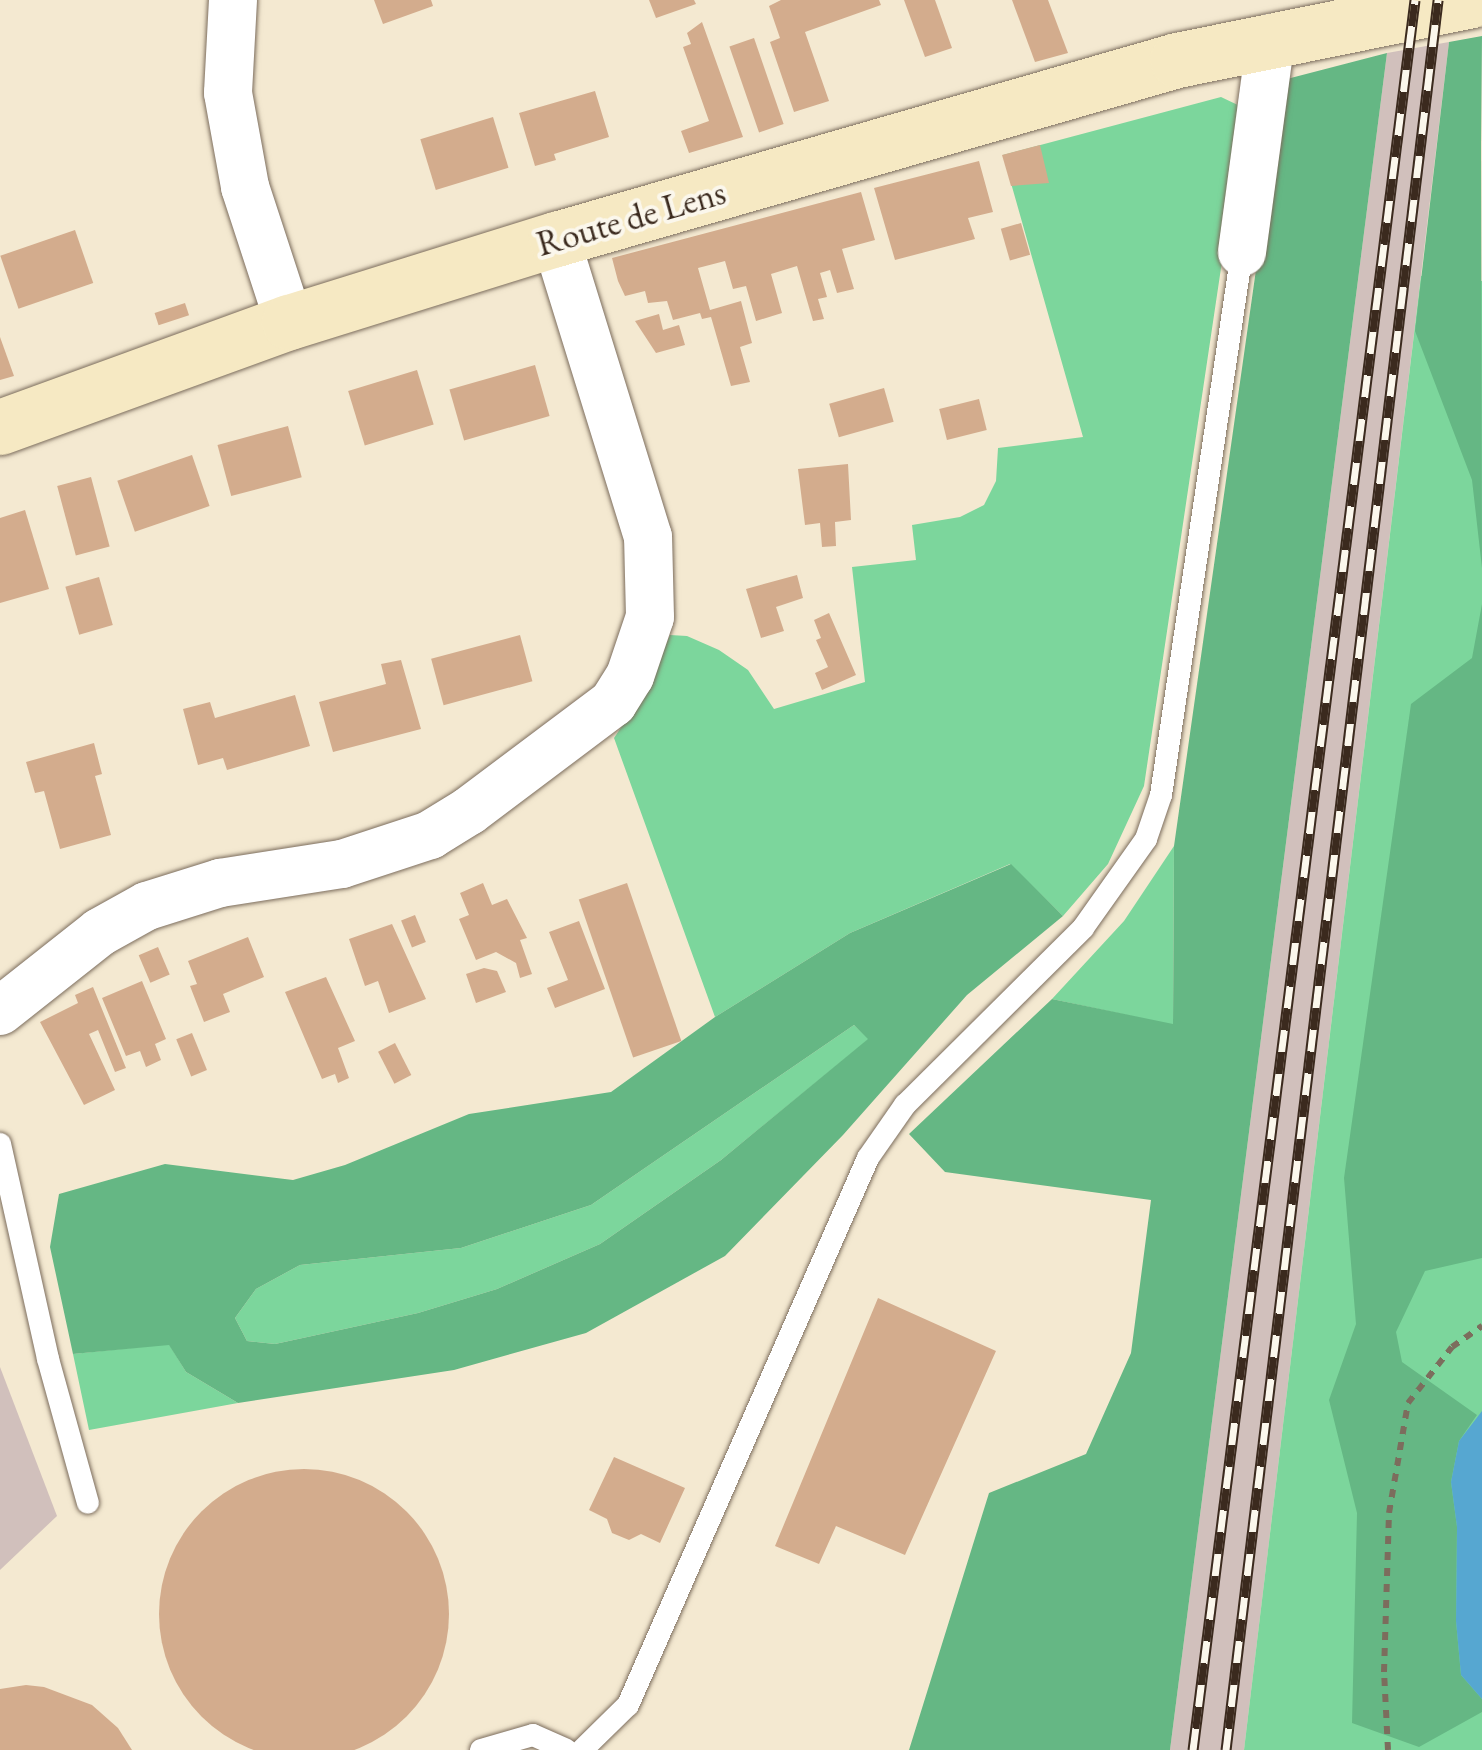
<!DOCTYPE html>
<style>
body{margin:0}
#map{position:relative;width:1482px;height:1750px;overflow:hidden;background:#f4e9d1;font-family:"EB Garamond",serif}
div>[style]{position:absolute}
.industrial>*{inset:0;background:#d1c0bc}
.green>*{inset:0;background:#7cd69c}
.forest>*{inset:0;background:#65b784}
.water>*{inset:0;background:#56a7d1}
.building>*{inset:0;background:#d3ac8d;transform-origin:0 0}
.round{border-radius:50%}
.path>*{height:6px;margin-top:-3px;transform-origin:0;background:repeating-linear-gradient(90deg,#7c6d5d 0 8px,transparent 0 16px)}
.roads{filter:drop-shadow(0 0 2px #7c6d5d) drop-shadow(0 0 2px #7c6d5d)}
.lane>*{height:22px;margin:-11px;padding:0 11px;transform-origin:11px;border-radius:11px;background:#fff}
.street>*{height:48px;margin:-24px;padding:0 24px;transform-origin:24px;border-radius:24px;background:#fff}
.secondary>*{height:55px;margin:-27.5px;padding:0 27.5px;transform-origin:27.5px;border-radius:27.5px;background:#f6e9c3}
.rail>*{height:11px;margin-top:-5.5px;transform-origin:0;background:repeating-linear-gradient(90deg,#fbf7ec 0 22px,#3b2a1e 0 44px);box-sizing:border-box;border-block:2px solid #3b2a1e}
span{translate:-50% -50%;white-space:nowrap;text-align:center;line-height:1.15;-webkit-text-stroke:8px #fbf7ec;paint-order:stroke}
.street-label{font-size:35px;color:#3b2a1e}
</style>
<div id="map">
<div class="industrial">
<i style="clip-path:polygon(1449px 42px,1244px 1750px,1170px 1750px,1387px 53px)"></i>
<i style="clip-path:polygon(0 1367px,57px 1516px,0 1570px)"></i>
</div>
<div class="green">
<i style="clip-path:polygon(1221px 97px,1242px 107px,1224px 248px,1144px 786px,1108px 864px,1063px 916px,1010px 864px,850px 933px,715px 1017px,614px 738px,648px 687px,670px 635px,687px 636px,719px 650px,748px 670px,774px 709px,865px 682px,852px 567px,916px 560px,912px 525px,960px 517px,984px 505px,996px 481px,998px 448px,1083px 437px,1003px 155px)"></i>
<i style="clip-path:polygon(1421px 276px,1482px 281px,1482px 1750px,1244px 1750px)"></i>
<i style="clip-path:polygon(1174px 846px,1173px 1025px,1052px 999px,1124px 921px)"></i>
<i style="clip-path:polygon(854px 1025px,869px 1039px,721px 1160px,600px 1244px,497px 1289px,418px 1313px,275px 1344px,247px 1341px,235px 1318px,256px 1289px,300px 1265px,461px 1248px,591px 1205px)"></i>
<i style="clip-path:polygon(169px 1344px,186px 1372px,238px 1403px,89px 1430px,73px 1354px)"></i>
</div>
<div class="forest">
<i style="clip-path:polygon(1482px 36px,1481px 145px,1482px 568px,1472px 480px,1415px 331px,1449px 42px)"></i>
<i style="clip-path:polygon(1387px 53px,1170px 1750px,909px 1750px,989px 1493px,1086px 1454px,1131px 1353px,1151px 1200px,945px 1172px,909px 1134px,1052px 999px,1173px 1024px,1174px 846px,1283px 80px)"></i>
<i style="clip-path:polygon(1482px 604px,1482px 1258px,1425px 1271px,1396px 1332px,1402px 1362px,1477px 1415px,1459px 1441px,1451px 1482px,1457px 1527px,1456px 1621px,1461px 1675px,1482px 1699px,1482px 1712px,1419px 1747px,1352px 1723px,1357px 1513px,1329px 1400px,1356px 1324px,1344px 1178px,1411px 704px,1472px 658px)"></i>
<i style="clip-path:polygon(evenodd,1011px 864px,1063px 916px,967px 995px,843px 1135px,725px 1256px,586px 1333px,454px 1370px,238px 1403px,186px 1372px,169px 1345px,73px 1354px,50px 1247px,59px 1194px,165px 1164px,293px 1180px,345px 1165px,469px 1114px,611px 1092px,715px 1017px,850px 933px,1011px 864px,854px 1025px,868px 1039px,721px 1160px,600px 1244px,497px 1289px,418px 1313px,275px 1344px,247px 1341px,235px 1318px,256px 1289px,300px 1265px,461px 1248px,591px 1205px,854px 1025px)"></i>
</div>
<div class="water">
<i style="clip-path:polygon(1482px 1411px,1482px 1699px,1461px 1675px,1456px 1621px,1457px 1527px,1451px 1482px,1459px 1441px)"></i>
</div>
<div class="building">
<i style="clip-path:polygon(374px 0,431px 0,433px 6px,383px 24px)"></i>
<i style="clip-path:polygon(649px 0,694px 0,696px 4px,656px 18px)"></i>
<i style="clip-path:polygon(781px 0,879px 0,881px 5px,805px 32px,829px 101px,794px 112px,770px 42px,780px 38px,769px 6px)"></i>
<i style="clip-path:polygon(904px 0,935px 0,952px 48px,925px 57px)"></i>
<i style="clip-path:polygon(1012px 0,1048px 0,1068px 53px,1035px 62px)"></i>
<i style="clip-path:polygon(702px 22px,743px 137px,689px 153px,681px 131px,709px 121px,683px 47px,691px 44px,687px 33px)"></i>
<i style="left:754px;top:38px;width:91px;height:26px;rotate:71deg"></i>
<i style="clip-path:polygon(595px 91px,609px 137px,554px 154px,556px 160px,535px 166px,519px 113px)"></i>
<i style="left:493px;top:117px;width:53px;height:76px;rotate:73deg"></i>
<i style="clip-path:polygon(1040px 145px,1049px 183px,1011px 186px,1002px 155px)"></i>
<i style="clip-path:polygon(979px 161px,993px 212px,968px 218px,975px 239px,895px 260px,874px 188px)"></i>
<i style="clip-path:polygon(861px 192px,875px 240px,842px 249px,854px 289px,837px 293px,830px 270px,820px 273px,827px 297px,818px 299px,824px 319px,813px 321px,797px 266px,771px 274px,782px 313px,756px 321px,746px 286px,733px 289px,725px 261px,698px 268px,710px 310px,741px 301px,752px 343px,740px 347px,750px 382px,731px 386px,711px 317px,702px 319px,700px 313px,673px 320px,667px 301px,648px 303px,645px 291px,625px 296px,618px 281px,612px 258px)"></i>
<i style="left:1021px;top:223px;width:33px;height:21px;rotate:74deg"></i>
<i style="left:75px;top:230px;width:56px;height:79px;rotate:71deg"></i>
<i style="left:185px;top:303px;width:13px;height:32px;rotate:72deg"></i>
<i style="clip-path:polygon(659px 314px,663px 330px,679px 325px,685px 345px,656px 353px,635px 321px)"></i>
<i style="clip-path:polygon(0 337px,14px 376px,0 380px)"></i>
<i style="left:535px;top:365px;width:53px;height:89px;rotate:74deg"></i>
<i style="left:417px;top:370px;width:57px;height:72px;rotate:73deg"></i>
<i style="left:884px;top:388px;width:35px;height:57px;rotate:74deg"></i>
<i style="left:979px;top:399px;width:32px;height:41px;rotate:76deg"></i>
<i style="left:288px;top:426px;width:53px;height:73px;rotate:75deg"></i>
<i style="left:192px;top:455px;width:54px;height:79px;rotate:71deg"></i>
<i style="clip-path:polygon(848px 464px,851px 520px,835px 522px,836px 546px,822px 547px,820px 523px,805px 525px,798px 469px)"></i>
<i style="left:91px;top:477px;width:72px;height:35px;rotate:75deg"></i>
<i style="clip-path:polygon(25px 510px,49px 589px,0 603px,0 518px)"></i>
<i style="clip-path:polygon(797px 575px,803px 598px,776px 607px,784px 631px,761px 638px,746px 589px)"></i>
<i style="left:99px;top:577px;width:50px;height:35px;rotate:74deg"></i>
<i style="clip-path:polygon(829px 613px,856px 675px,822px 690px,815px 673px,828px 667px,816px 640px,821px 638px,814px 620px)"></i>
<i style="left:520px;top:635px;width:48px;height:92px;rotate:75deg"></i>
<i style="clip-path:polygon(401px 660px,421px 729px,333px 752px,319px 702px,386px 684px,381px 664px)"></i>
<i style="clip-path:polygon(295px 695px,310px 746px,227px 770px,223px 758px,198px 765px,183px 709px,210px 702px,215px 718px)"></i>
<i style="clip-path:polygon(94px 743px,102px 774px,95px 776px,111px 835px,60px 849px,44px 791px,35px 793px,26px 762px)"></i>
<i style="clip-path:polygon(483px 883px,492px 905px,507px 899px,527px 938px,520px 940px,532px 974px,520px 978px,516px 963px,496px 952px,476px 960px,459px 919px,469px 915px,460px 893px)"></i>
<i style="left:627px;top:883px;width:167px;height:51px;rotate:71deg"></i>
<i style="left:415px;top:915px;width:29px;height:15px;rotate:68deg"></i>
<i style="clip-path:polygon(579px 921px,605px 989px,555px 1008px,547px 988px,568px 980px,549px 932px)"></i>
<i style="clip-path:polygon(392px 924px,426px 999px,389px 1013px,378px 981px,365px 986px,349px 939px)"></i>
<i style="clip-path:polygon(248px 937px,264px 977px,223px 994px,230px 1012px,204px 1022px,190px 986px,197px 984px,188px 961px)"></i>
<i style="left:158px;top:947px;width:30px;height:21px;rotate:67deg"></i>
<i style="clip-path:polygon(484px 968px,497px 971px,506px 992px,476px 1003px,466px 974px)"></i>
<i style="clip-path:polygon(326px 977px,355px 1041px,338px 1048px,349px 1078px,338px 1083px,335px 1074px,322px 1079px,285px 992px)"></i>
<i style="clip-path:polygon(142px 981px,166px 1039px,155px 1044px,161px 1060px,146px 1067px,140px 1051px,126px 1056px,102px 998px)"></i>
<i style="clip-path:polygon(93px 987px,126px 1068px,115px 1072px,98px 1030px,89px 1034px,115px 1090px,84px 1105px,40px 1022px,78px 1003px,75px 995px)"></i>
<i style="left:192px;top:1033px;width:40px;height:17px;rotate:68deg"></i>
<i style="left:395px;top:1043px;width:36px;height:19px;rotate:63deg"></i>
<i style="clip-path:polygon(878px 1298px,996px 1351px,905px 1555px,836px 1526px,819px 1564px,775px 1546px)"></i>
<i style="clip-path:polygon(614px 1457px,685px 1488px,660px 1543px,641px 1534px,629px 1540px,612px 1533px,607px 1519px,589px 1510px)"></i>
<i class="round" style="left:159px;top:1469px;width:290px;height:290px"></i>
<i style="clip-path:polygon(26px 1685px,44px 1687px,92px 1705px,118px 1728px,132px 1750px,0 1750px,0 1689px)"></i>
</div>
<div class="path">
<i style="left:1388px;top:1750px;width:78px;rotate:-92.9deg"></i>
<i style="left:1384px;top:1672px;width:159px;rotate:-88.2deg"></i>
<i style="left:1389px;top:1513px;width:112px;rotate:-80.2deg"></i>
<i style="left:1408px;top:1403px;width:71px;rotate:-51.8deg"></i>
<i style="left:1452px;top:1347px;width:37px;rotate:-35deg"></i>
</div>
<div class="roads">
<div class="lane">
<i style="left:0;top:1144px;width:220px;rotate:77.4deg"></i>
<i style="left:48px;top:1359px;width:149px;rotate:74.5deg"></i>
<i style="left:481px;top:1750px;width:54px;rotate:-16.1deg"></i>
<i style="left:533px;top:1735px;width:36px;rotate:24deg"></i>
<i style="left:582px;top:1750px;width:64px;rotate:-44.4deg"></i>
<i style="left:628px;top:1705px;width:597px;rotate:-66.31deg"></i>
<i style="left:868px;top:1158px;width:65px;rotate:-55.1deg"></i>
<i style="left:905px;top:1105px;width:251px;rotate:-44.8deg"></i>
<i style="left:1083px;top:928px;width:109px;rotate:-54.7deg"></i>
<i style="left:1146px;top:839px;width:46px;rotate:-71.2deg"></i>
<i style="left:1161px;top:795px;width:549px;rotate:-81.52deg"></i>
</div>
<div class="street">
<i style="left:233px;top:0;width:93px;rotate:93.1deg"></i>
<i style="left:228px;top:93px;width:96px;rotate:79.7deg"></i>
<i style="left:245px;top:187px;width:142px;rotate:71.9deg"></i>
<i style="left:1242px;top:252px;width:216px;rotate:-82.3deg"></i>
<i style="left:0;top:1011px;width:127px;rotate:-38.3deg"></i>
<i style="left:100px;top:932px;width:54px;rotate:-29deg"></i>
<i style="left:147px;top:906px;width:77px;rotate:-17.5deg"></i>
<i style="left:220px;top:883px;width:123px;rotate:-8.9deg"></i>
<i style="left:342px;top:864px;width:93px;rotate:-18.2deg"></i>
<i style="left:430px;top:835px;width:46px;rotate:-31.6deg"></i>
<i style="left:469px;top:811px;width:180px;rotate:-36.9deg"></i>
<i style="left:613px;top:703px;width:32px;rotate:-58deg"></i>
<i style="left:630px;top:676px;width:62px;rotate:-71.3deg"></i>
<i style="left:650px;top:617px;width:80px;rotate:-91.4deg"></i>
<i style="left:648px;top:537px;width:312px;rotate:-107.2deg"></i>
</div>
<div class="secondary">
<i style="left:0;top:427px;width:307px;rotate:-20deg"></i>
<i style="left:289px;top:322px;width:280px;rotate:-17.3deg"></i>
<i style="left:556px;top:239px;width:646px;rotate:-16.08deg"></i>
<i style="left:1177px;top:60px;width:300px;rotate:-11.5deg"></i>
</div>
</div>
<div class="rail">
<i style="left:1193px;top:1750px;width:1764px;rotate:-82.77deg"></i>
<i style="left:1226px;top:1750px;width:1763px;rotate:-83.09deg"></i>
</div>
<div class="street-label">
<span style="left:631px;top:218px;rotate:-16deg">Route de Lens</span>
</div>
</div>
